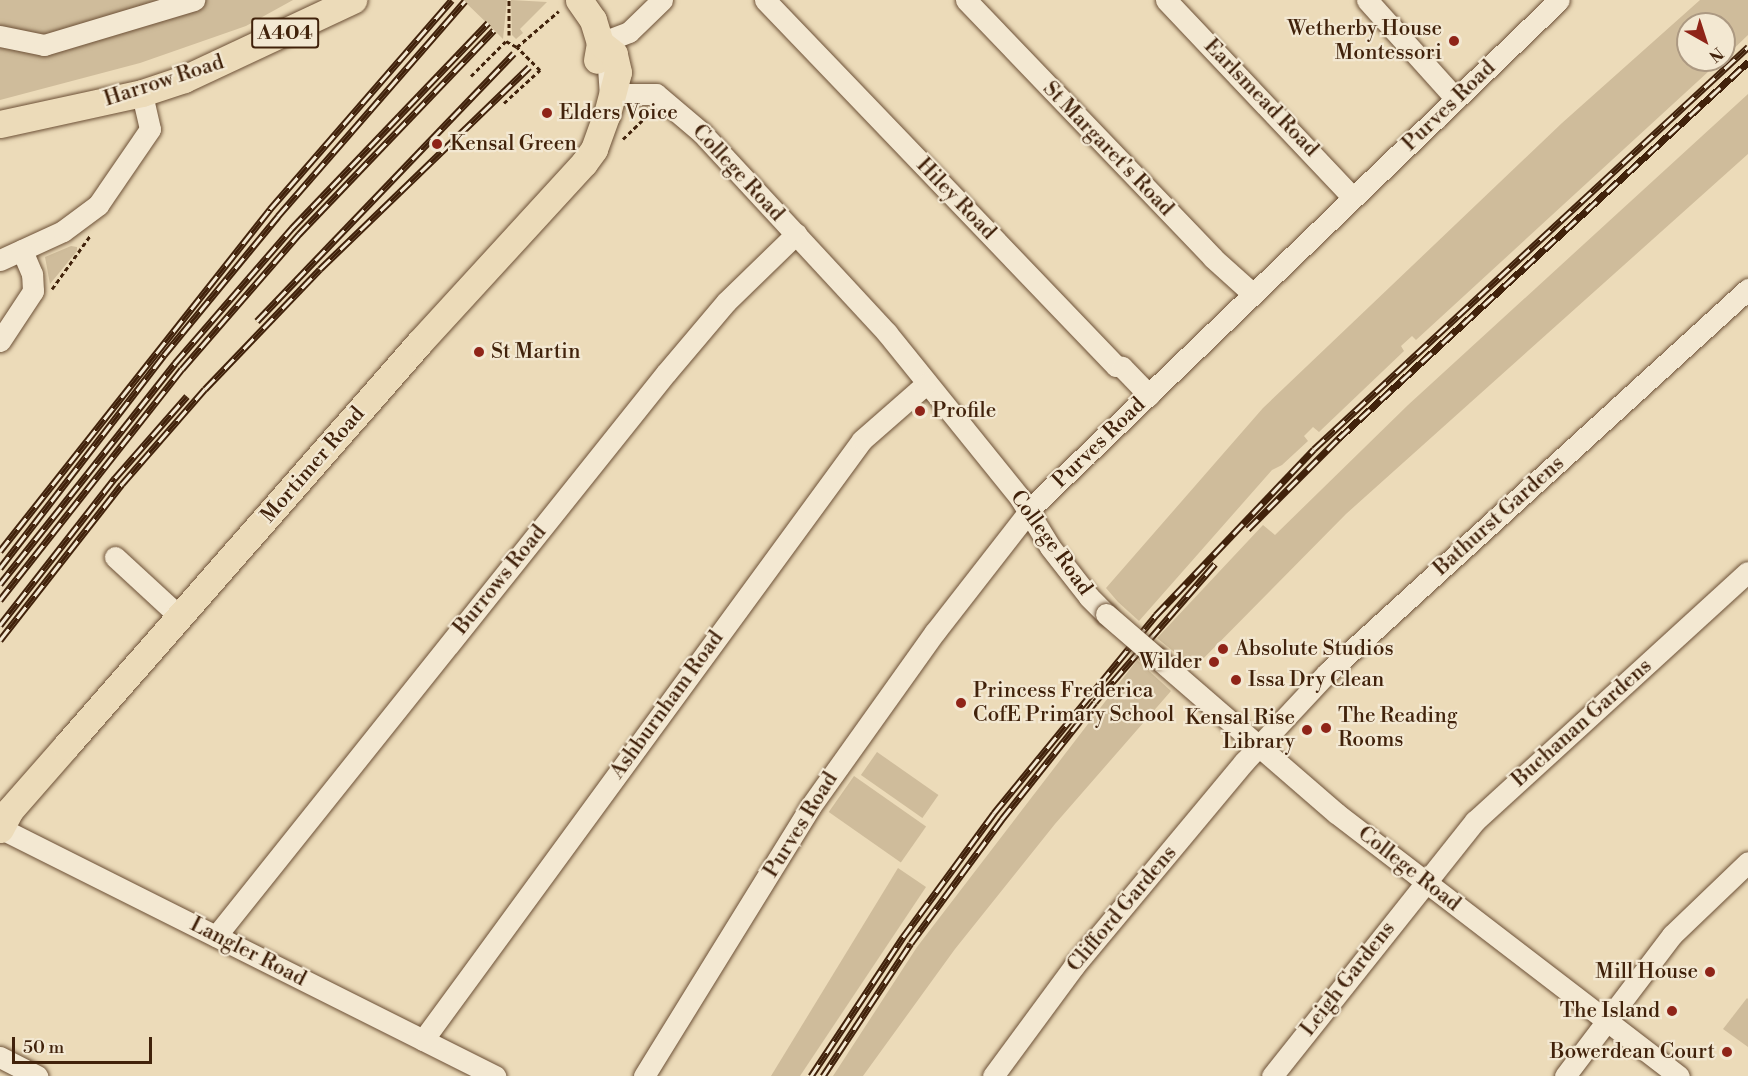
<!DOCTYPE html>
<style>
body{margin:0}
#map{position:relative;width:1748px;height:1076px;overflow:hidden;background:#ecdbb9;font-family:"Libre Bodoni",serif}
div>[style]{position:absolute}
.green>*{inset:0;background:#cfbc9b;transform-origin:0 0}
.path>*{height:3px;margin-top:-1.5px;transform-origin:0;background:repeating-linear-gradient(90deg,#41220b 0 4.5px,transparent 0 7.5px)}
.roads{filter:drop-shadow(0 0 2px #6c5036) drop-shadow(0 0 2px #6c5036)}
.minor>*{height:21px;margin:-10.5px;padding:0 10.5px;transform-origin:10.5px;border-radius:10.5px;background:#f3e8d2}
.major>*{height:27px;margin:-13.5px;padding:0 13.5px;transform-origin:13.5px;border-radius:13.5px;background:#ecdbb9}
.rail>*{height:7px;margin-top:-3.5px;transform-origin:0;background:repeating-linear-gradient(90deg,#f3e8d2 0 14px,#41220b 0 28px);box-sizing:border-box;border-block:2px solid #41220b}
.bridges{filter:drop-shadow(0 0 2px #6c5036) drop-shadow(0 0 2px #6c5036)}
.minor-bridge>*{height:21px;margin:-10.5px;padding:0 10.5px;transform-origin:10.5px;border-radius:10.5px;background:#f3e8d2}
.dots>*{width:16px;height:16px;translate:-50% -50%;box-sizing:border-box;border:3px solid #f3e8d2;border-radius:50%}
span{translate:-50% -50%;white-space:nowrap;text-align:center;line-height:1.15;-webkit-text-stroke:4.5px #f3e8d2;paint-order:stroke}
.shield-label span{padding:2px 4px;background:#f3e8d2;border:2px solid;border-radius:4px;-webkit-text-stroke-width:0}
.shield-label{font-size:20px;color:#41220b;font-weight:700}
.poi-label{font-size:21px;color:#41220b}
.right{translate:-100% -50%;text-align:right}
.left{translate:0 -50%;text-align:left}
.street-label{font-size:21px;color:#41220b}
.north{position:absolute;left:1676px;top:12px;width:60px;height:60px;box-sizing:border-box;background:#f3e8d2;border:2px solid #ac9982;border-radius:50%;rotate:141deg;font-size:16px;font-weight:700;line-height:24px;text-align:center;color:#41220b}
.north::after{content:'';display:block;margin:auto;width:21px;height:27px;background:#8f2418;clip-path:polygon(50% 0,100% 100%,50% 72%,0 100%)}
.scale{position:absolute;left:12px;top:1037px;width:140px;height:27px;box-sizing:border-box;border:3px solid #41220b;border-top:0;padding-left:8px;font-size:18px;line-height:21px;white-space:nowrap;color:#41220b;-webkit-text-stroke:4px #f3e8d2;paint-order:stroke}
</style>
<div id="map">
<div class="green">
<i style="clip-path:polygon(0 0,293px 0,246px 26px,140px 63px,0 100px)"></i>
<i style="clip-path:polygon(463px 0,507px 0,503px 39px,494px 30px)"></i>
<i style="clip-path:polygon(511px 0,547px 2px,520px 29px,523px 33px,516px 39px,512px 35px)"></i>
<i style="clip-path:polygon(1700px 0,1748px 0,1748px 35px,1724px 58px,1724px 24px,1688px 24px,1688px 60px,1721px 60px,1416px 340px,1412px 336px,1401px 346px,1404px 351px,1319px 432px,1313px 427px,1304px 436px,1308px 441px,1282px 465px,1272px 470px,1139px 621px,1118px 602px,1106px 588px,1263px 408px,1562px 123px)"></i>
<i style="clip-path:polygon(1748px 94px,1748px 154px,1346px 514px,1194px 668px,1157px 638px,1263px 525px,1275px 535px,1408px 405px)"></i>
<i style="clip-path:polygon(71px 246px,77px 247px,77px 251px,50px 284px,45px 257px)"></i>
<i style="clip-path:polygon(1137px 660px,1171px 691px,1055px 824px,955px 949px,863px 1076px,833px 1076px,917px 947px)"></i>
<i style="left:877px;top:752px;width:75px;height:28px;rotate:35deg"></i>
<i style="left:854px;top:776px;width:88px;height:44px;rotate:35deg"></i>
<i style="clip-path:polygon(898px 868px,926px 887px,800px 1076px,771px 1076px)"></i>
<i style="clip-path:polygon(1747px 998px,1748px 999px,1748px 1047px,1723px 1029px)"></i>
</div>
<div class="path">
<i style="left:509px;top:35px;width:35px;rotate:-90deg"></i>
<i style="left:471px;top:76px;width:49px;rotate:-45deg"></i>
<i style="left:506px;top:41px;width:13px;rotate:29deg"></i>
<i style="left:504px;top:103px;width:49px;rotate:-42.5deg"></i>
<i style="left:540px;top:70px;width:33px;rotate:-135deg"></i>
<i style="left:517px;top:47px;width:55px;rotate:-40.6deg"></i>
<i style="left:623px;top:139px;width:35px;rotate:-44deg"></i>
<i style="left:52px;top:289px;width:65px;rotate:-54.4deg"></i>
</div>
<div class="roads">
<div class="minor">
<i style="left:662px;top:0;width:46px;rotate:135.9deg"></i>
<i style="left:629px;top:32px;width:31px;rotate:159deg"></i>
<i style="left:600px;top:43px;width:25px;rotate:72deg"></i>
<i style="left:608px;top:67px;width:27px;rotate:86deg"></i>
<i style="left:610px;top:94px;width:46px"></i>
<i style="left:656px;top:94px;width:60px;rotate:40.3deg"></i>
<i style="left:702px;top:133px;width:272px;rotate:47.2deg"></i>
<i style="left:887px;top:333px;width:212px;rotate:51.1deg"></i>
<i style="left:1020px;top:498px;width:57px;rotate:58.5deg"></i>
<i style="left:1050px;top:547px;width:63px;rotate:52deg"></i>
<i style="left:1089px;top:597px;width:24px;rotate:45deg"></i>
<i style="left:765px;top:0;width:507px;rotate:46.2deg"></i>
<i style="left:1116px;top:366px;width:6px;rotate:9deg"></i>
<i style="left:1122px;top:367px;width:39px;rotate:46deg"></i>
<i style="left:966px;top:0;width:357px;rotate:46.2deg"></i>
<i style="left:1213px;top:258px;width:54px;rotate:42deg"></i>
<i style="left:1166px;top:0;width:272px;rotate:46.6deg"></i>
<i style="left:1367px;top:0;width:133px;rotate:48deg"></i>
<i style="left:0;top:36px;width:45px;rotate:11.6deg"></i>
<i style="left:44px;top:45px;width:157px;rotate:-16.7deg"></i>
<i style="left:0;top:260px;width:69px;rotate:-24.7deg"></i>
<i style="left:63px;top:231px;width:44px;rotate:-36.6deg"></i>
<i style="left:98px;top:205px;width:92px;rotate:-55.6deg"></i>
<i style="left:150px;top:129px;width:37px;rotate:-103deg"></i>
<i style="left:0;top:341px;width:60px;rotate:-56.6deg"></i>
<i style="left:33px;top:291px;width:17px;rotate:-93deg"></i>
<i style="left:32px;top:274px;width:26px;rotate:-113deg"></i>
<i style="left:115px;top:557px;width:88px;rotate:42.7deg"></i>
<i style="left:1157px;top:658px;width:237px;rotate:40.9deg"></i>
<i style="left:1336px;top:813px;width:432px;rotate:37.5deg"></i>
<i style="left:0;top:828px;width:554px;rotate:26.61deg"></i>
<i style="left:216px;top:936px;width:721px;rotate:-51.37deg"></i>
<i style="left:666px;top:373px;width:93px;rotate:-49.8deg"></i>
<i style="left:726px;top:302px;width:98px;rotate:-44.2deg"></i>
<i style="left:423px;top:1040px;width:743px;rotate:-53.81deg"></i>
<i style="left:862px;top:440px;width:86px;rotate:-41.2deg"></i>
<i style="left:0;top:1057px;width:42px;rotate:27.2deg"></i>
<i style="left:644px;top:1076px;width:316px;rotate:-58.3deg"></i>
<i style="left:810px;top:807px;width:215px;rotate:-54.5deg"></i>
<i style="left:935px;top:632px;width:161px;rotate:-52.1deg"></i>
<i style="left:1034px;top:505px;width:728px;rotate:-43.89deg"></i>
<i style="left:993px;top:1076px;width:137px;rotate:-53.6deg"></i>
<i style="left:1074px;top:966px;width:266px;rotate:-50.2deg"></i>
<i style="left:1244px;top:762px;width:122px;rotate:-47deg"></i>
<i style="left:1327px;top:673px;width:570px;rotate:-42.37deg"></i>
<i style="left:1272px;top:1076px;width:326px;rotate:-51.5deg"></i>
<i style="left:1475px;top:821px;width:369px;rotate:-42.4deg"></i>
<i style="left:1565px;top:1076px;width:177px;rotate:-52.8deg"></i>
<i style="left:1672px;top:935px;width:105px;rotate:-43.8deg"></i>
</div>
<div class="major">
<i style="left:579px;top:0;width:24px;rotate:55deg"></i>
<i style="left:593px;top:20px;width:24px;rotate:73deg"></i>
<i style="left:600px;top:43px;width:17px;rotate:100deg"></i>
<i style="left:0;top:124px;width:145px;rotate:-12.3deg"></i>
<i style="left:142px;top:93px;width:44px;rotate:-18.4deg"></i>
<i style="left:184px;top:79px;width:187px;rotate:-25.1deg"></i>
<i style="left:0;top:829px;width:21px;rotate:-62deg"></i>
<i style="left:10px;top:810px;width:85px;rotate:-48.8deg"></i>
<i style="left:66px;top:746px;width:536px;rotate:-48.78deg"></i>
<i style="left:419px;top:343px;width:244px;rotate:-47.5deg"></i>
<i style="left:584px;top:163px;width:17px;rotate:-54deg"></i>
<i style="left:594px;top:149px;width:37px;rotate:-70deg"></i>
<i style="left:607px;top:114px;width:43px;rotate:-75.3deg"></i>
<i style="left:618px;top:72px;width:18px;rotate:-103deg"></i>
<i style="left:614px;top:54px;width:18px;rotate:-142deg"></i>
</div>
</div>
<div class="rail">
<i style="left:257px;top:321px;width:371px;rotate:-46.2deg"></i>
<i style="left:1248px;top:529px;width:129px;rotate:-45deg"></i>
<i style="left:1339px;top:438px;width:556px;rotate:-42.59deg"></i>
<i style="left:0;top:551px;width:436px;rotate:-51.7deg"></i>
<i style="left:270px;top:209px;width:277px;rotate:-49deg"></i>
<i style="left:0;top:568px;width:269px;rotate:-52.4deg"></i>
<i style="left:164px;top:355px;width:180px;rotate:-50.6deg"></i>
<i style="left:278px;top:216px;width:285px;rotate:-49deg"></i>
<i style="left:0;top:584px;width:282px;rotate:-51.6deg"></i>
<i style="left:175px;top:363px;width:179px;rotate:-49.1deg"></i>
<i style="left:292px;top:228px;width:284px;rotate:-46.3deg"></i>
<i style="left:0;top:600px;width:294px;rotate:-51.8deg"></i>
<i style="left:182px;top:369px;width:179px;rotate:-49.1deg"></i>
<i style="left:299px;top:234px;width:282px;rotate:-46.3deg"></i>
<i style="left:0;top:625px;width:187px;rotate:-52deg"></i>
<i style="left:115px;top:478px;width:109px;rotate:-48.7deg"></i>
<i style="left:0;top:640px;width:198px;rotate:-52deg"></i>
<i style="left:122px;top:484px;width:126px;rotate:-48.9deg"></i>
<i style="left:205px;top:389px;width:166px;rotate:-46.2deg"></i>
<i style="left:320px;top:269px;width:291px;rotate:-44deg"></i>
<i style="left:811px;top:1076px;width:167px;rotate:-56.5deg"></i>
<i style="left:903px;top:937px;width:154px;rotate:-53.7deg"></i>
<i style="left:994px;top:813px;width:256px;rotate:-50.7deg"></i>
<i style="left:1156px;top:615px;width:229px;rotate:-46.4deg"></i>
<i style="left:1314px;top:449px;width:592px;rotate:-42.81deg"></i>
<i style="left:823px;top:1076px;width:159px;rotate:-56.5deg"></i>
<i style="left:911px;top:943px;width:154px;rotate:-53.7deg"></i>
<i style="left:1002px;top:819px;width:149px;rotate:-51.5deg"></i>
<i style="left:1095px;top:702px;width:183px;rotate:-49deg"></i>
</div>
<div class="bridges">
<div class="minor-bridge">
<i style="left:1106px;top:614px;width:67px;rotate:40.8deg"></i>
</div>
</div>
<div class="dots">
<i style="left:1454px;top:41px;background:#8f2418"></i>
<i style="left:547px;top:113px;background:#8f2418"></i>
<i style="left:437px;top:144px;background:#8f2418"></i>
<i style="left:479px;top:352px;background:#8f2418"></i>
<i style="left:920px;top:411px;background:#8f2418"></i>
<i style="left:1223px;top:649px;background:#8f2418"></i>
<i style="left:1214px;top:662px;background:#8f2418"></i>
<i style="left:1236px;top:680px;background:#8f2418"></i>
<i style="left:961px;top:703px;background:#8f2418"></i>
<i style="left:1326px;top:728px;background:#8f2418"></i>
<i style="left:1307px;top:730px;background:#8f2418"></i>
<i style="left:1710px;top:972px;background:#8f2418"></i>
<i style="left:1672px;top:1011px;background:#8f2418"></i>
<i style="left:1727px;top:1052px;background:#8f2418"></i>
</div>
<div class="shield-label">
<span style="left:285px;top:33px">A404</span>
</div>
<div class="poi-label">
<span class="right" style="left:1442px;top:41px">Wetherby House<br>Montessori</span>
<span class="left" style="left:559px;top:113px">Elders Voice</span>
<span class="left" style="left:450px;top:144px">Kensal Green</span>
<span class="left" style="left:491px;top:352px">St Martin</span>
<span class="left" style="left:932px;top:411px">Profile</span>
<span class="left" style="left:1235px;top:649px">Absolute Studios</span>
<span class="right" style="left:1202px;top:662px">Wilder</span>
<span class="left" style="left:1248px;top:680px">Issa Dry Clean</span>
<span class="left" style="left:973px;top:703px">Princess Frederica<br>CofE Primary School</span>
<span class="left" style="left:1338px;top:728px">The Reading<br>Rooms</span>
<span class="right" style="left:1295px;top:730px">Kensal Rise<br>Library</span>
<span class="right" style="left:1698px;top:972px">Mill House</span>
<span class="right" style="left:1660px;top:1011px">The Island</span>
<span class="right" style="left:1715px;top:1052px">Bowerdean Court</span>
</div>
<div class="street-label">
<span style="left:164px;top:81px;rotate:-18deg">Harrow Road</span>
<span style="left:1261px;top:98px;rotate:46deg">Earlsmead Road</span>
<span style="left:1449px;top:106px;rotate:-44deg">Purves Road</span>
<span style="left:1108px;top:149px;rotate:46deg">St Margaret's Road</span>
<span style="left:738px;top:173px;rotate:47deg">College Road</span>
<span style="left:956px;top:199px;rotate:46deg">Hiley Road</span>
<span style="left:1099px;top:443px;rotate:-44deg">Purves Road</span>
<span style="left:313px;top:465px;rotate:-49deg">Mortimer Road</span>
<span style="left:1499px;top:516px;rotate:-42deg">Bathurst Gardens</span>
<span style="left:1051px;top:543px;rotate:54deg">College Road</span>
<span style="left:500px;top:580px;rotate:-51deg">Burrows Road</span>
<span style="left:667px;top:705px;rotate:-54deg">Ashburnham Road</span>
<span style="left:1582px;top:723px;rotate:-42deg">Buchanan Gardens</span>
<span style="left:801px;top:825px;rotate:-58deg">Purves Road</span>
<span style="left:1409px;top:869px;rotate:38deg">College Road</span>
<span style="left:1122px;top:909px;rotate:-50deg">Clifford Gardens</span>
<span style="left:248px;top:952px;rotate:27deg">Langler Road</span>
<span style="left:1348px;top:979px;rotate:-52deg">Leigh Gardens</span>
</div>
<div class="north">N</div>
<div class="scale">50 m</div>
</div>
